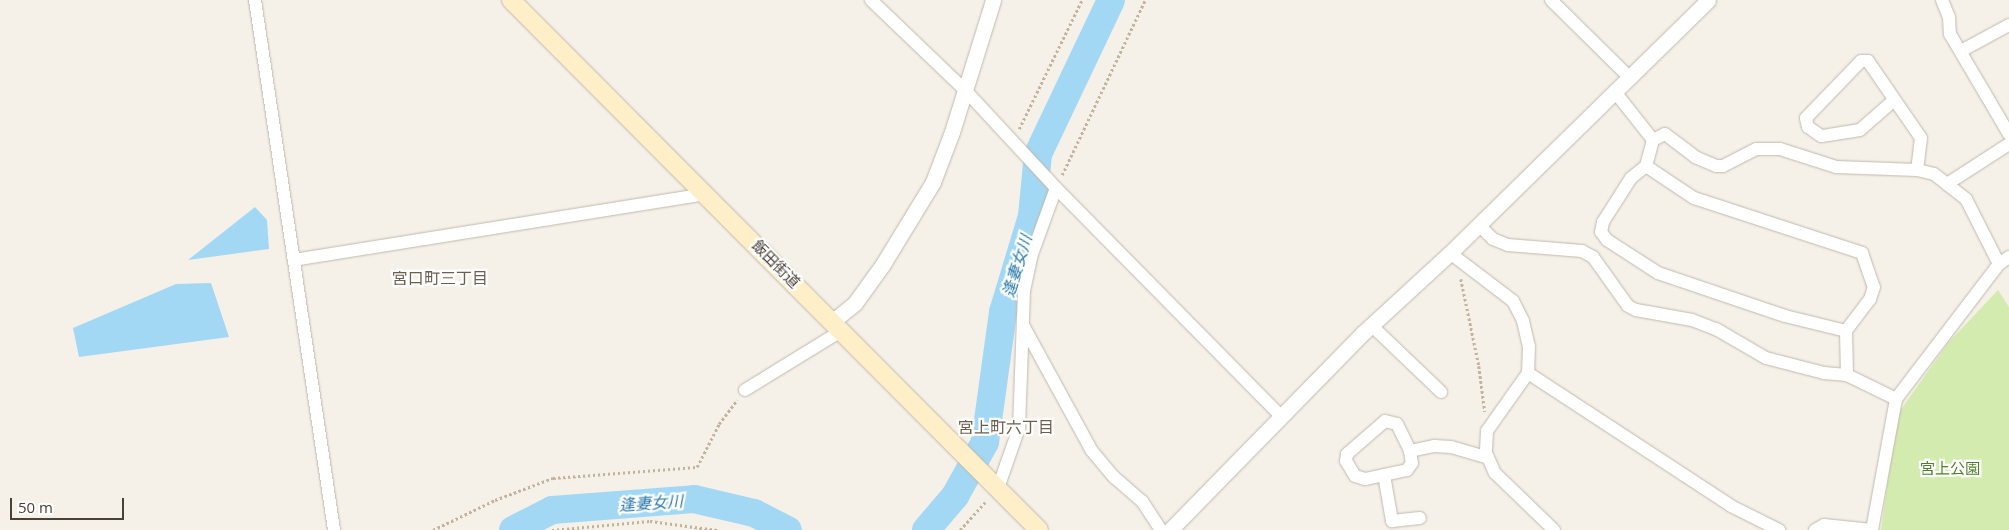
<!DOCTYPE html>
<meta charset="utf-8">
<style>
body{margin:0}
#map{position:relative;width:2009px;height:530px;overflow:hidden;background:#f5f1e9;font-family:"Open Sans","Noto Sans JP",sans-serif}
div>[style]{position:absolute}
.green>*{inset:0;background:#d4ebb0}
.water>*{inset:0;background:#a3d8f4}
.river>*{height:28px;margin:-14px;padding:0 14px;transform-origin:14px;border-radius:14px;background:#a3d8f4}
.path>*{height:2.5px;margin-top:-1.25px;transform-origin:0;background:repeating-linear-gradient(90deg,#c4b39b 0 2.5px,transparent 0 5px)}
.roads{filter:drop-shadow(0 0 1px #c1b8ab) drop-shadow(0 0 1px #c1b8ab)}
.minor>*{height:12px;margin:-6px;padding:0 6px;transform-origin:6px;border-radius:6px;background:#fff}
.tertiary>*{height:15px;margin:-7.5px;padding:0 7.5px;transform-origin:7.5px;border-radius:7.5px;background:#fff}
.secondary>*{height:18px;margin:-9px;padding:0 9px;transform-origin:9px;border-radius:9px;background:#ffefc9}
span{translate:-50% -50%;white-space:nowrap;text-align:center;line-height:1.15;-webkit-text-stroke:4.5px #fff;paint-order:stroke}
.street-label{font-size:15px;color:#494137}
.park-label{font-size:15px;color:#4d7f26}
.water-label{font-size:16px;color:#287aaa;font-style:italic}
.neighbourhood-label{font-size:16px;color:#6d5e4d}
.scale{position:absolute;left:10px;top:498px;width:114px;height:22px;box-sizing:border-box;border:2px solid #494137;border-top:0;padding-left:6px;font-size:15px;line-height:18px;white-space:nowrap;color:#494137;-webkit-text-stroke:4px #fff;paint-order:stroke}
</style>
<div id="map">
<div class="green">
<i style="clip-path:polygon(1998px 290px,2009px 307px,2009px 530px,1881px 530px,1897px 415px,1948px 343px)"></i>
</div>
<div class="water">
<i style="clip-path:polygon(255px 207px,267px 220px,269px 249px,188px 260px)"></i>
<i style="clip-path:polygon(211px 283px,229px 337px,79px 357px,73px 328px,176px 284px)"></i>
</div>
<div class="river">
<i style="left:513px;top:530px;width:44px;rotate:-27.1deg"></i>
<i style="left:552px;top:510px;width:142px;rotate:-4.4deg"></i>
<i style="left:694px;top:499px;width:62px;rotate:13.1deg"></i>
<i style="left:754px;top:513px;width:38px;rotate:27deg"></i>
<i style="left:926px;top:530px;width:45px;rotate:-49.5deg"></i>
<i style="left:955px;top:496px;width:62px;rotate:-60.9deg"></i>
<i style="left:985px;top:442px;width:131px;rotate:-82.1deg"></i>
<i style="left:1003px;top:312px;width:100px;rotate:-73.2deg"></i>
<i style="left:1032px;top:216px;width:62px;rotate:-84.5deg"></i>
<i style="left:1038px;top:154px;width:170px;rotate:-64.6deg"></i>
</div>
<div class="path">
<i style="left:1019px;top:129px;width:144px;rotate:-64deg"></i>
<i style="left:1062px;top:175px;width:194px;rotate:-64.6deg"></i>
<i style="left:1461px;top:279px;width:89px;rotate:78.3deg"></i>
<i style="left:1479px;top:366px;width:46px;rotate:82.6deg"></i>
<i style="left:433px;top:530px;width:69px;rotate:-25.8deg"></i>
<i style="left:495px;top:500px;width:62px;rotate:-20.8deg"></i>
<i style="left:553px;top:478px;width:144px;rotate:-4.4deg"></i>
<i style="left:697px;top:467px;width:48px;rotate:-62.9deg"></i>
<i style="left:719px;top:424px;width:30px;rotate:-53deg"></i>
<i style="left:552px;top:530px;width:98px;rotate:-5.2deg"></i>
<i style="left:650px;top:521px;width:68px;rotate:7.7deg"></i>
<i style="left:960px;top:530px;width:40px;rotate:-48deg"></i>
</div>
<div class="roads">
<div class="minor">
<i style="left:255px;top:0;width:536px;rotate:81.52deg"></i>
<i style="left:871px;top:0;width:130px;rotate:43.8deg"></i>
<i style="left:965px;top:90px;width:134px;rotate:47.1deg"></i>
<i style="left:1056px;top:188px;width:320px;rotate:45.4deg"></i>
<i style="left:1551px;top:0;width:110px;rotate:44.6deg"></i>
<i style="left:1942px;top:0;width:18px;rotate:68deg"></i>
<i style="left:1949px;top:17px;width:17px;rotate:87deg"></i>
<i style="left:1950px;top:34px;width:116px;rotate:59.5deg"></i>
<i style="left:1961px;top:51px;width:55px;rotate:-28.4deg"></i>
<i style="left:1615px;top:92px;width:61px;rotate:51.6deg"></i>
<i style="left:1653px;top:140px;width:27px;rotate:105deg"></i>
<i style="left:1646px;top:166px;width:19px;rotate:141deg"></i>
<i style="left:1631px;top:178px;width:52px;rotate:122.5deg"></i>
<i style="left:1603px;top:222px;width:10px;rotate:101deg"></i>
<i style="left:1601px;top:232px;width:10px;rotate:53deg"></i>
<i style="left:1607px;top:240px;width:61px;rotate:32.9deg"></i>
<i style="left:1658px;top:273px;width:134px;rotate:18.7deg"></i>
<i style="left:1785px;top:316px;width:63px;rotate:13.8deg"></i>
<i style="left:1893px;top:101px;width:44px;rotate:138.7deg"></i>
<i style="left:1860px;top:130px;width:39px;rotate:171deg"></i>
<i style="left:1821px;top:136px;width:16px;rotate:-145deg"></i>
<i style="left:1808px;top:127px;width:9px;rotate:-103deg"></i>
<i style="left:1806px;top:118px;width:79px;rotate:-46deg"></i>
<i style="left:1861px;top:61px;width:7px"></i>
<i style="left:1868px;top:61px;width:93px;rotate:55.5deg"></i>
<i style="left:1921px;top:138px;width:32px;rotate:97deg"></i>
<i style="left:1917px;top:170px;width:17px;rotate:13deg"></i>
<i style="left:1934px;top:174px;width:16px;rotate:38deg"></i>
<i style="left:1653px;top:140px;width:13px;rotate:-27deg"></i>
<i style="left:1665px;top:134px;width:38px;rotate:37deg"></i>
<i style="left:1695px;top:157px;width:23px;rotate:23deg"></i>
<i style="left:1716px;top:166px;width:7px"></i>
<i style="left:1723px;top:166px;width:37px;rotate:-27deg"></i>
<i style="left:1756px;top:149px;width:24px"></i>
<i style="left:1780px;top:149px;width:59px;rotate:17.8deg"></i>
<i style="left:1836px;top:167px;width:81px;rotate:2.1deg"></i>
<i style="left:1646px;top:166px;width:58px;rotate:33.7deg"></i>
<i style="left:1694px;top:198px;width:177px;rotate:18.1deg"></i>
<i style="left:1862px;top:253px;width:36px;rotate:71deg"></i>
<i style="left:1874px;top:287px;width:13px;rotate:108deg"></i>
<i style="left:1870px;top:299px;width:40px;rotate:127deg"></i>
<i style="left:1846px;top:331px;width:44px;rotate:88.7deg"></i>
<i style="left:1479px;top:225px;width:20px;rotate:45deg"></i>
<i style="left:1493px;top:239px;width:16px;rotate:22deg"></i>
<i style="left:1508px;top:245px;width:74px;rotate:4.6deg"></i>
<i style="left:1582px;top:251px;width:13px;rotate:29deg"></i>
<i style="left:1593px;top:257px;width:60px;rotate:54.5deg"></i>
<i style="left:1628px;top:306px;width:9px;rotate:27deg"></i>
<i style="left:1636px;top:310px;width:57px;rotate:10.1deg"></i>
<i style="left:1692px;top:320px;width:26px;rotate:21deg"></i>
<i style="left:1716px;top:329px;width:58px;rotate:30.1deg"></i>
<i style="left:1766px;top:358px;width:60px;rotate:14.5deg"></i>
<i style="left:1824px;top:373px;width:23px;rotate:5deg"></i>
<i style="left:1847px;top:375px;width:55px;rotate:26.1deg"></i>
<i style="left:1450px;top:253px;width:79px;rotate:37.3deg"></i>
<i style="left:1513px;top:301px;width:22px;rotate:63deg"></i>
<i style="left:1523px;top:321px;width:26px;rotate:77deg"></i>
<i style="left:1529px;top:346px;width:27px;rotate:92deg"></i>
<i style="left:1528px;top:373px;width:71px;rotate:125.3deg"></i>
<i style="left:1487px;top:431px;width:22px;rotate:93deg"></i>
<i style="left:1486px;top:453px;width:22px;rotate:66deg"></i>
<i style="left:1495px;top:473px;width:82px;rotate:44deg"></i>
<i style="left:294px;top:260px;width:416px;rotate:-9.1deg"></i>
<i style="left:1999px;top:264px;width:73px;rotate:-116.9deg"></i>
<i style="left:1966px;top:199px;width:24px;rotate:-142deg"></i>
<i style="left:1947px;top:184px;width:74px;rotate:-32.8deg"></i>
<i style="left:1371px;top:325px;width:97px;rotate:43.7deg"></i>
<i style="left:1024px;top:327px;width:141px;rotate:61.3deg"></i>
<i style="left:1092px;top:451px;width:34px;rotate:50deg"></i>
<i style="left:1114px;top:477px;width:37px;rotate:41deg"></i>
<i style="left:1142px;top:501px;width:35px;rotate:57deg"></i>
<i style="left:1528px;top:373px;width:243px;rotate:33.2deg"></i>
<i style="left:1731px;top:506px;width:54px;rotate:26.6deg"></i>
<i style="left:745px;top:390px;width:113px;rotate:-31.6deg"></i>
<i style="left:1410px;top:451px;width:12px;rotate:81deg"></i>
<i style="left:1412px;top:463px;width:9px;rotate:126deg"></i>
<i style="left:1407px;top:470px;width:43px;rotate:167.9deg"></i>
<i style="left:1365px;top:479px;width:10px;rotate:-163deg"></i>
<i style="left:1355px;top:476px;width:17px;rotate:-121deg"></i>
<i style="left:1346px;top:461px;width:7px;rotate:-82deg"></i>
<i style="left:1347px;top:454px;width:50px;rotate:-41deg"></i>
<i style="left:1385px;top:421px;width:12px;rotate:14deg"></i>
<i style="left:1397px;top:424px;width:30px;rotate:64deg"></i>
<i style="left:1410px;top:451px;width:25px;rotate:-12deg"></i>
<i style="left:1434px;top:446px;width:17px;rotate:3deg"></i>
<i style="left:1451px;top:447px;width:37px;rotate:16deg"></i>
<i style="left:1384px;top:475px;width:47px;rotate:80.1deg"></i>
<i style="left:1392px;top:521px;width:28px;rotate:-6deg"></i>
<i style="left:998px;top:488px;width:64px;rotate:-70.7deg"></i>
<i style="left:1019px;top:428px;width:137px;rotate:-87.9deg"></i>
<i style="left:1024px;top:291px;width:35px;rotate:-78deg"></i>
<i style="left:1031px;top:257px;width:73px;rotate:-70.1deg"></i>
<i style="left:1815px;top:530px;width:10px;rotate:-29deg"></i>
<i style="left:1824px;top:525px;width:48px;rotate:5.9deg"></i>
<i style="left:1872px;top:530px;width:133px;rotate:-79.6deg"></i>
<i style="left:1896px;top:399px;width:170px;rotate:-52.7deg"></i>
<i style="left:1999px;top:264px;width:12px;rotate:-35deg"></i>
</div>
<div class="tertiary">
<i style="left:833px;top:321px;width:28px;rotate:-39deg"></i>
<i style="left:855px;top:303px;width:48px;rotate:-54.3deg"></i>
<i style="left:883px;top:264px;width:96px;rotate:-58.6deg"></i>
<i style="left:933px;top:182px;width:53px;rotate:-69.2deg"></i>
<i style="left:952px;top:132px;width:138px;rotate:-72.7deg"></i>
<i style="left:1170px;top:530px;width:276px;rotate:-45.6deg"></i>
<i style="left:1363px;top:333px;width:118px;rotate:-42.6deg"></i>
<i style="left:1450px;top:253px;width:361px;rotate:-44.4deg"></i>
</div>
<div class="secondary">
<i style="left:511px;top:0;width:748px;rotate:45.11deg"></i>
</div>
</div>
<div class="street-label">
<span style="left:776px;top:264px;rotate:45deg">飯田街道</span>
</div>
<div class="park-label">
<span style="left:1950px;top:469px">宮上公園</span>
</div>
<div class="water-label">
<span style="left:1017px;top:266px;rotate:-73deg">逢妻女川</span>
<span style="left:651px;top:503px;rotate:-4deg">逢妻女川</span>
</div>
<div class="neighbourhood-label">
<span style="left:440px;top:278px">宮口町三丁目</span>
<span style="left:1006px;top:427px">宮上町六丁目</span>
</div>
<div class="scale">50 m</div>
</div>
